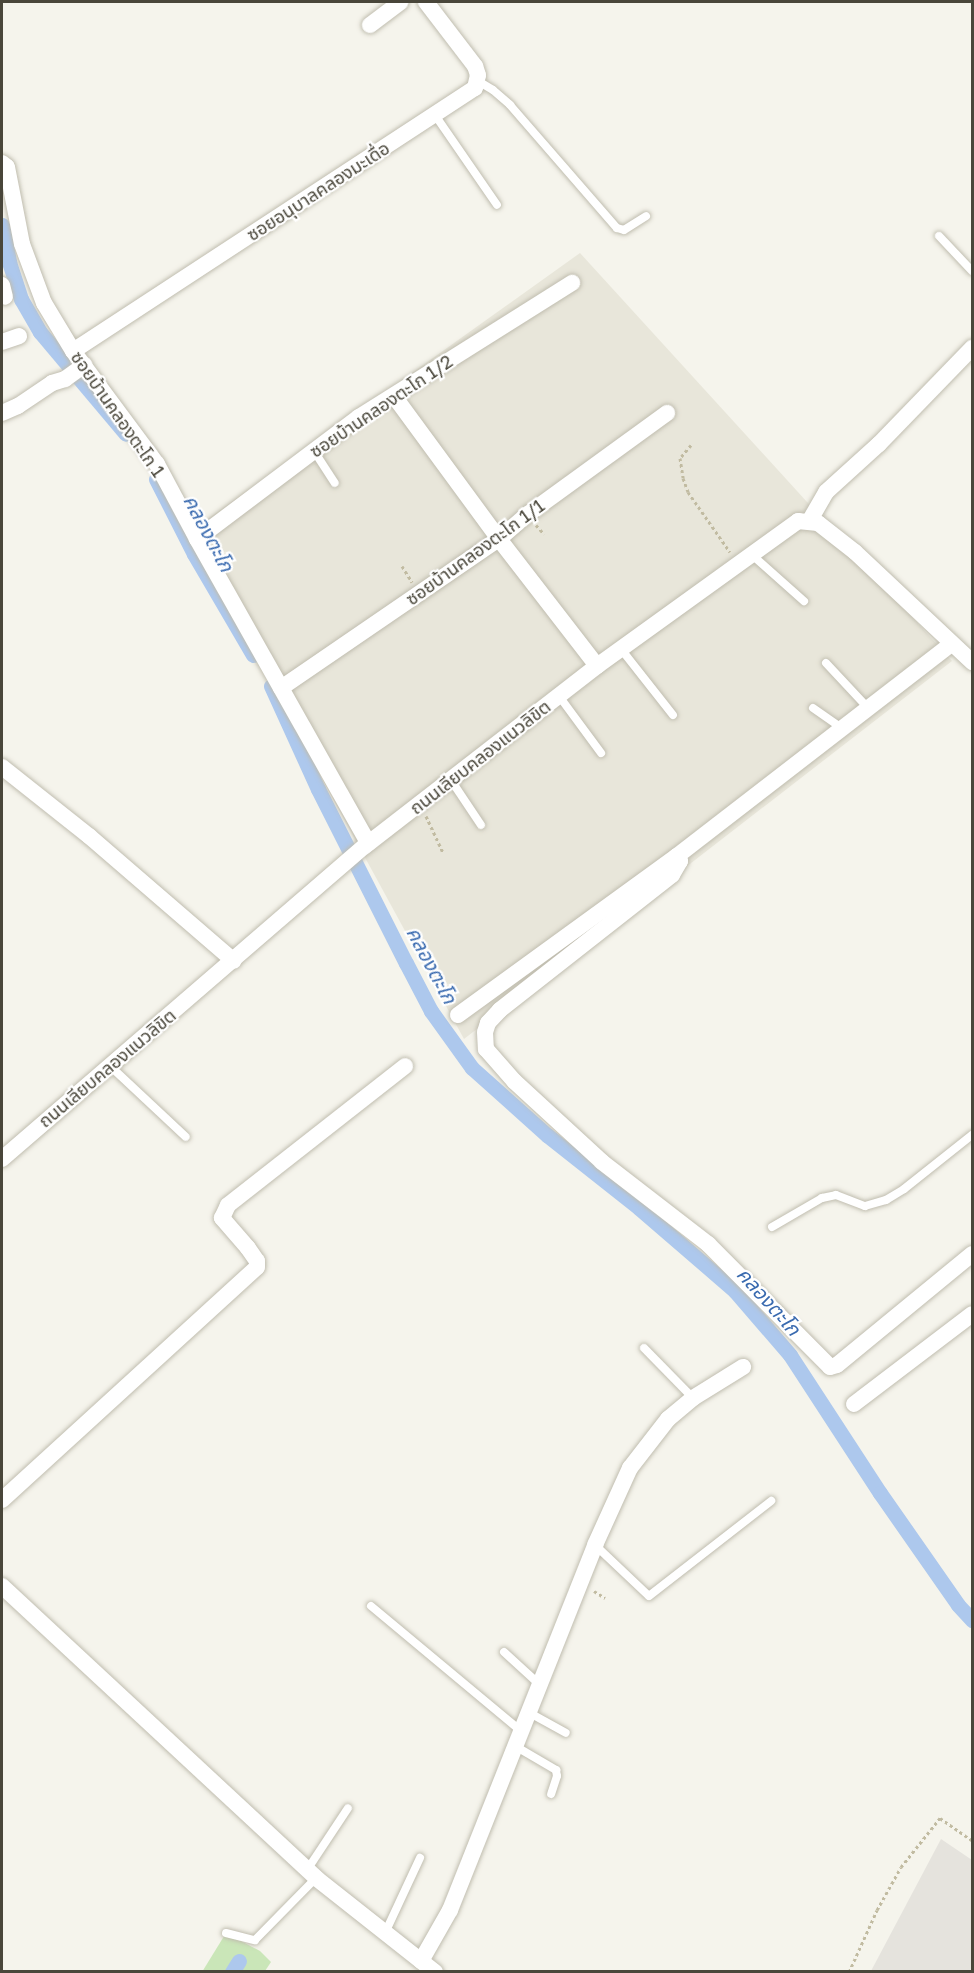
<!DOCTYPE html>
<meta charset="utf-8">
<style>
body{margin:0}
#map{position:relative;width:974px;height:1973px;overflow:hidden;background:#f5f4ec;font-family:"Golos Text","Noto Sans Thai",sans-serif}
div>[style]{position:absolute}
.residential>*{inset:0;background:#e8e6da}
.industrial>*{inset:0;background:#e5e3dd}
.green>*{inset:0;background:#cae6b8}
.canal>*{height:15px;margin:-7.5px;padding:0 7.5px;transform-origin:7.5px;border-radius:7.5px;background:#adc8ed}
.path>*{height:3px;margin-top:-1.5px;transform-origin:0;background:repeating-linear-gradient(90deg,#c1bba1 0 3px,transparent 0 6px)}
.roads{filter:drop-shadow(0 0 2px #c0bdaf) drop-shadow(0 0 2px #c0bdaf)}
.service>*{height:8px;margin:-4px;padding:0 4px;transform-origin:4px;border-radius:4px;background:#fff}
.minor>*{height:16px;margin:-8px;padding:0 8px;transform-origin:8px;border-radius:8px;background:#fff}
span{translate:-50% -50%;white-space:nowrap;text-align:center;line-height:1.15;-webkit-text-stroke:4.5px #fff;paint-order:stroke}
.street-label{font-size:18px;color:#49463a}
.water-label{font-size:20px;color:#396aaf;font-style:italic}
.frame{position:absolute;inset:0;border:3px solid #49463a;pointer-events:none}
</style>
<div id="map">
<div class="residential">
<i style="clip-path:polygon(580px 253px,952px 661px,464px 1039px,188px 533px)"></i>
</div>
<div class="industrial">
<i style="clip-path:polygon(941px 1839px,972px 1860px,972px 1971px,871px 1971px)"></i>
</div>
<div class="green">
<i style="clip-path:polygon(226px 1933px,260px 1951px,271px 1962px,265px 1971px,202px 1972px)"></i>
</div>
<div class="canal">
<i style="left:2px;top:225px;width:38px;rotate:79deg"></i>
<i style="left:9px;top:262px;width:39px;rotate:72deg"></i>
<i style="left:21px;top:299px;width:38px;rotate:60deg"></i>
<i style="left:40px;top:332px;width:133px;rotate:49.9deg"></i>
<i style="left:156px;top:479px;width:84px;rotate:63.1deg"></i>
<i style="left:194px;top:554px;width:117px;rotate:59.7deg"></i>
<i style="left:271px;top:686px;width:113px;rotate:65.5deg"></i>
<i style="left:318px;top:789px;width:195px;rotate:63.2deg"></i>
<i style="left:406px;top:963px;width:54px;rotate:62.5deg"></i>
<i style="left:431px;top:1011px;width:70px;rotate:54.3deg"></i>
<i style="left:472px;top:1068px;width:101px;rotate:41.8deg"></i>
<i style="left:547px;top:1135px;width:117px;rotate:38.4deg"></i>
<i style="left:639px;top:1208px;width:127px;rotate:40.8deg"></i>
<i style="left:735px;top:1291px;width:84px;rotate:49.3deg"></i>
<i style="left:790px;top:1355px;width:165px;rotate:56.9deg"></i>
<i style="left:880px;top:1493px;width:136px;rotate:55.1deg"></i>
<i style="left:958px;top:1605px;width:21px;rotate:47deg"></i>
<i style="left:232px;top:1972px;width:13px;rotate:-58deg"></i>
</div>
<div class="path">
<i style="left:691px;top:445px;width:17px;rotate:130deg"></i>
<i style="left:680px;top:458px;width:20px;rotate:81deg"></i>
<i style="left:683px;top:478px;width:15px;rotate:70deg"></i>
<i style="left:688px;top:492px;width:73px;rotate:55deg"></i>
<i style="left:536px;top:525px;width:12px;rotate:48deg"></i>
<i style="left:402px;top:566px;width:19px;rotate:58deg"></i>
<i style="left:426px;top:816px;width:40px;rotate:65deg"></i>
<i style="left:594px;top:1591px;width:13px;rotate:32deg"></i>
<i style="left:849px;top:1972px;width:68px;rotate:-65.7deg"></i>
<i style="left:877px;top:1910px;width:49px;rotate:-60.8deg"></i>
<i style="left:901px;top:1867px;width:63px;rotate:-51.5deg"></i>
<i style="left:940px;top:1818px;width:39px;rotate:35deg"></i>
</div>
<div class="roads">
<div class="service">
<i style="left:478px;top:81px;width:17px;rotate:31deg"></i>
<i style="left:493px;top:90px;width:23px;rotate:41deg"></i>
<i style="left:510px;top:105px;width:163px;rotate:49deg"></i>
<i style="left:617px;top:228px;width:7px;rotate:16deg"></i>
<i style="left:624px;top:230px;width:26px;rotate:-32deg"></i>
<i style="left:435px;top:115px;width:109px;rotate:55.4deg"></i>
<i style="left:939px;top:236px;width:48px;rotate:46.7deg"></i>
<i style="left:314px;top:451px;width:38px;rotate:57deg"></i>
<i style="left:751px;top:554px;width:71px;rotate:41.6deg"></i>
<i style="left:621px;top:649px;width:84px;rotate:51.8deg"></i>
<i style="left:826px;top:663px;width:62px;rotate:47deg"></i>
<i style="left:559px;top:696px;width:71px;rotate:53.6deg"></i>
<i style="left:813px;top:708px;width:35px;rotate:35deg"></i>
<i style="left:451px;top:780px;width:54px;rotate:56.3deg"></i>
<i style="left:109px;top:1065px;width:105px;rotate:43.1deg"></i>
<i style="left:772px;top:1227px;width:58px;rotate:-30.1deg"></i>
<i style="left:822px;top:1198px;width:14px;rotate:-12deg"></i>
<i style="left:836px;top:1195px;width:31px;rotate:21deg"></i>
<i style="left:865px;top:1206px;width:22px;rotate:-16deg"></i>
<i style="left:886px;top:1200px;width:21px;rotate:-31deg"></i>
<i style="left:904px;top:1189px;width:87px;rotate:-38.5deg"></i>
<i style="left:644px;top:1348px;width:70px;rotate:45.6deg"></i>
<i style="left:595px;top:1545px;width:74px;rotate:43.4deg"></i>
<i style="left:649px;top:1596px;width:155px;rotate:-37.9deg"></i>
<i style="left:371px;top:1606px;width:195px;rotate:39.8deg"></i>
<i style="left:504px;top:1652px;width:47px;rotate:42.4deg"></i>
<i style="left:528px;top:1712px;width:43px;rotate:28.9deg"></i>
<i style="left:515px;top:1746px;width:48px;rotate:30.3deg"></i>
<i style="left:556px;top:1770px;width:6px;rotate:81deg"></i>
<i style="left:557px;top:1776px;width:19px;rotate:108deg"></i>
<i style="left:307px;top:1870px;width:74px;rotate:-56.5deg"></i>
<i style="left:226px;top:1933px;width:30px;rotate:14deg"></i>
<i style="left:255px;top:1940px;width:87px;rotate:-45.5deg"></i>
<i style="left:385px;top:1933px;width:83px;rotate:-65deg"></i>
</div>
<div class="minor">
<i style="left:370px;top:25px;width:38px;rotate:-37deg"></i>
<i style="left:2px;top:163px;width:6px;rotate:39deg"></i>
<i style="left:7px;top:167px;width:78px;rotate:79deg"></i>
<i style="left:22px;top:244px;width:63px;rotate:69.6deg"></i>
<i style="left:44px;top:303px;width:56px;rotate:58.9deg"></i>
<i style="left:73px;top:351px;width:141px;rotate:53.4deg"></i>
<i style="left:157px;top:464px;width:85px;rotate:61.9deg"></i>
<i style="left:197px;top:539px;width:349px;rotate:60.6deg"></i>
<i style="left:2px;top:285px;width:12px;rotate:76deg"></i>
<i style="left:2px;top:342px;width:18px;rotate:-19deg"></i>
<i style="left:73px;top:351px;width:480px;rotate:-33.2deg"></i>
<i style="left:475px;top:88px;width:13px;rotate:-77deg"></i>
<i style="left:478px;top:75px;width:9px;rotate:-108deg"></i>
<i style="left:475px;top:66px;width:81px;rotate:-127.4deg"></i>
<i style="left:394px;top:396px;width:177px;rotate:53.7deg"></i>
<i style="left:499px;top:539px;width:160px;rotate:52.3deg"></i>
<i style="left:2px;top:413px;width:17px;rotate:-24deg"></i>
<i style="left:18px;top:406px;width:41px;rotate:-34.1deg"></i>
<i style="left:52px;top:383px;width:14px;rotate:-17deg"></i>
<i style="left:65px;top:379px;width:24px;rotate:-36deg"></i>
<i style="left:810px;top:520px;width:32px;rotate:-60deg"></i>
<i style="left:826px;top:492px;width:72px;rotate:-42.2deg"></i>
<i style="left:879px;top:444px;width:134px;rotate:-45.9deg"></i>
<i style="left:197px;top:539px;width:203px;rotate:-37deg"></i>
<i style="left:359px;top:417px;width:252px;rotate:-32.2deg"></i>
<i style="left:281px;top:688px;width:264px;rotate:-34.4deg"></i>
<i style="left:499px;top:539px;width:38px;rotate:-41deg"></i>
<i style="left:528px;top:514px;width:172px;rotate:-36deg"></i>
<i style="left:2px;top:767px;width:111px;rotate:38.4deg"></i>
<i style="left:89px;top:836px;width:191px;rotate:40.8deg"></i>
<i style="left:677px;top:856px;width:6px;rotate:59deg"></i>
<i style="left:680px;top:861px;width:16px;rotate:120deg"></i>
<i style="left:672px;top:875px;width:219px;rotate:141.9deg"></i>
<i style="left:500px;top:1010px;width:18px;rotate:133deg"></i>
<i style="left:488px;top:1023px;width:9px;rotate:108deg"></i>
<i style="left:485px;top:1032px;width:17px;rotate:87deg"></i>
<i style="left:486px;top:1049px;width:43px;rotate:48.8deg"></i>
<i style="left:514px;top:1081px;width:120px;rotate:42.6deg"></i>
<i style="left:602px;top:1162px;width:134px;rotate:37.7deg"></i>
<i style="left:708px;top:1244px;width:173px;rotate:45.2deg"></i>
<i style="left:830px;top:1367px;width:7px;rotate:-16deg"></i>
<i style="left:837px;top:1365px;width:175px;rotate:-39.4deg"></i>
<i style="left:458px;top:1015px;width:271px;rotate:-36deg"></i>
<i style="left:677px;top:856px;width:346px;rotate:-37.7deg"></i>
<i style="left:2px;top:1159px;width:479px;rotate:-40.8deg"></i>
<i style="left:365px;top:846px;width:294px;rotate:-37.8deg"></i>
<i style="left:597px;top:666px;width:248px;rotate:-35.8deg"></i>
<i style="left:798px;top:521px;width:20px;rotate:6deg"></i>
<i style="left:818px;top:523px;width:47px;rotate:38.1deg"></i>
<i style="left:855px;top:552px;width:161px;rotate:43.2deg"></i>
<i style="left:854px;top:1404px;width:148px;rotate:-37.3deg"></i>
<i style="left:2px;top:1500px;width:345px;rotate:-42.4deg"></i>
<i style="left:257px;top:1267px;width:6px;rotate:-90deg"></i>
<i style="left:257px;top:1261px;width:16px;rotate:-125deg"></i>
<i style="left:248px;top:1248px;width:40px;rotate:-131deg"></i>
<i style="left:222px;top:1218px;width:14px;rotate:-65deg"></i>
<i style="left:228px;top:1205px;width:225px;rotate:-38.1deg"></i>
<i style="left:2px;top:1586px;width:429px;rotate:42.9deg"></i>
<i style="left:316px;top:1878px;width:152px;rotate:38.3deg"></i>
<i style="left:421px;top:1961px;width:59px;rotate:-60.4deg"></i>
<i style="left:450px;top:1910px;width:393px;rotate:-68.3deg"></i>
<i style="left:595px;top:1545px;width:85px;rotate:-65.6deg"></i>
<i style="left:630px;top:1468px;width:62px;rotate:-52.2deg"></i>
<i style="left:668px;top:1419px;width:33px;rotate:-40deg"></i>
<i style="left:693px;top:1398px;width:59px;rotate:-31.8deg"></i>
</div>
</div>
<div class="street-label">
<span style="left:318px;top:191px;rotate:-33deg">ซอยอนุบาลคลองมะเดื่อ</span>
<span style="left:381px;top:406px;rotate:-34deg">ซอยบ้านคลองตะโก 1/2</span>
<span style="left:118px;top:414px;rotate:55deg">ซอยบ้านคลองตะโก 1</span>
<span style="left:475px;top:552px;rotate:-36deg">ซอยบ้านคลองตะโก 1/1</span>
<span style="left:480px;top:757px;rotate:-38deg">ถนนเลียบคลองแนวลิขิต</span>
<span style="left:107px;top:1068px;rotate:-40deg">ถนนเลียบคลองแนวลิขิต</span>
</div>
<div class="water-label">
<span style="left:209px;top:533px;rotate:62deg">คลองตะโก</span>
<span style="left:432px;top:965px;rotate:62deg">คลองตะโก</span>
<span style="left:769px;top:1301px;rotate:48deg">คลองตะโก</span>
</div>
<div class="frame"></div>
</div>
